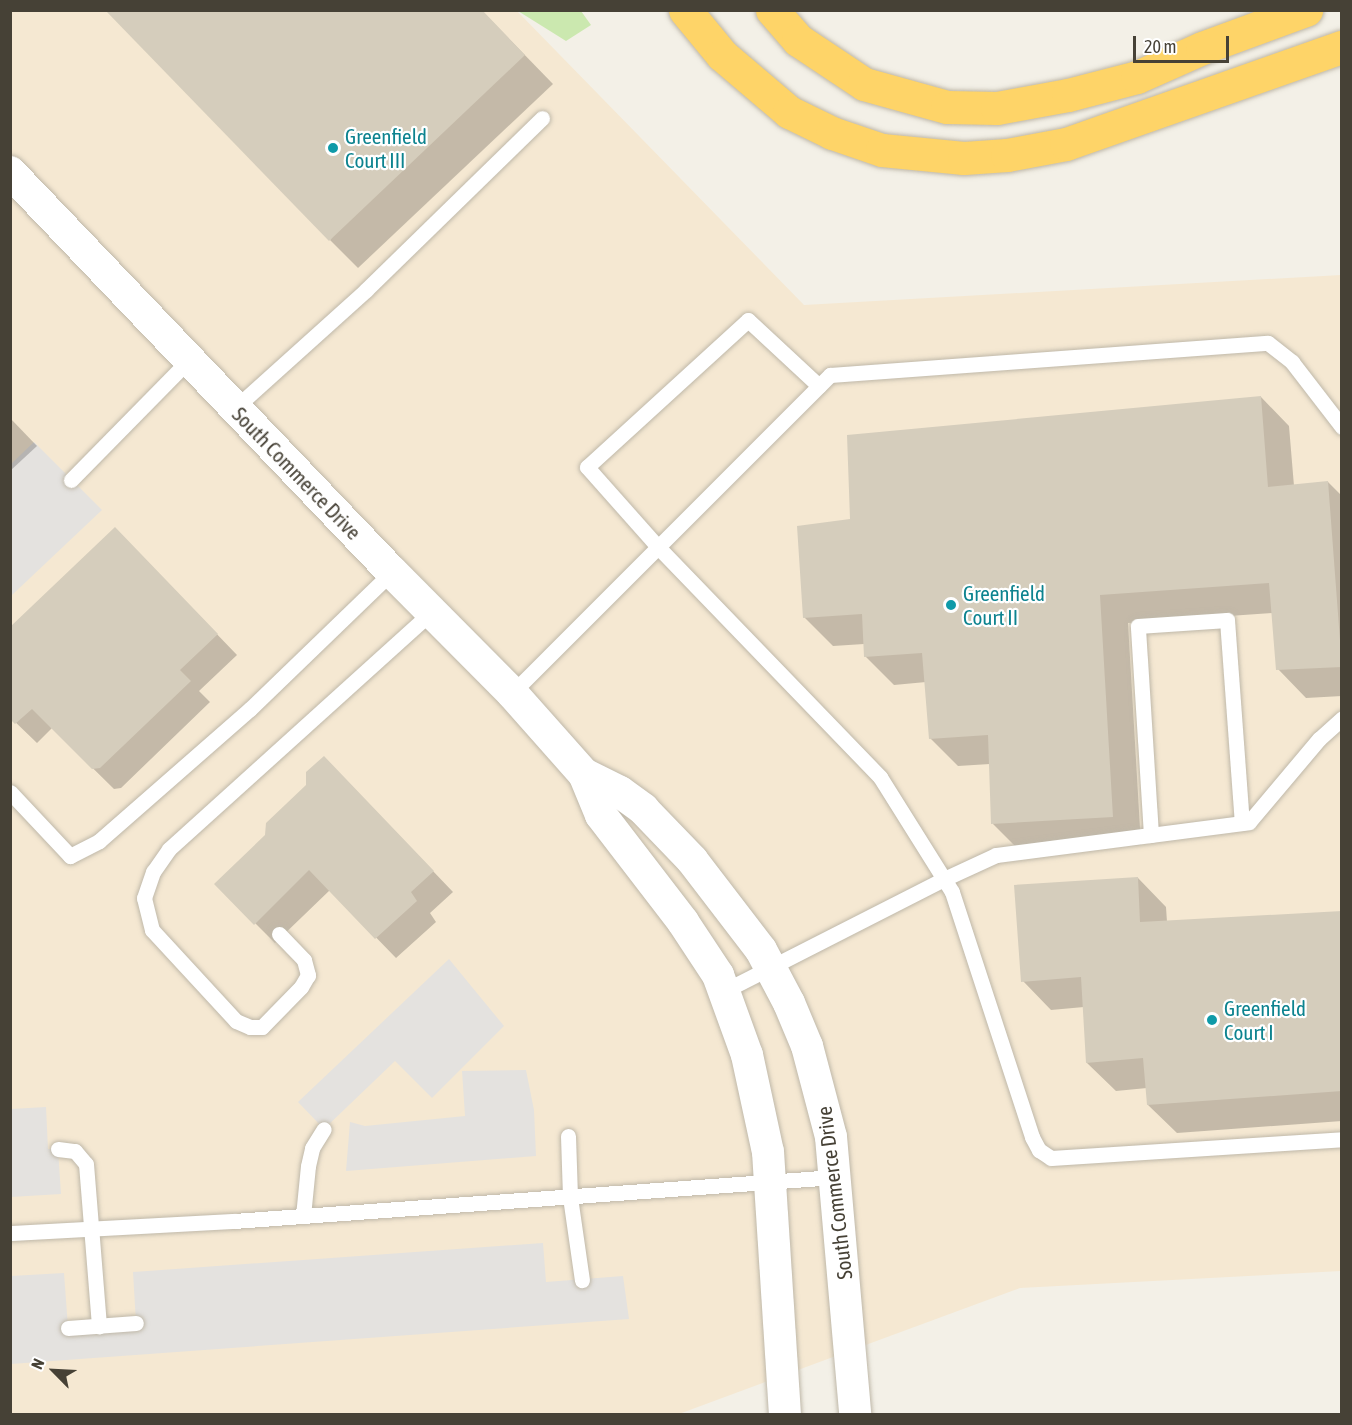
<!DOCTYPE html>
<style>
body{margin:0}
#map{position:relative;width:1352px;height:1425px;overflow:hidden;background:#f3f0e7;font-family:"Asap Condensed",sans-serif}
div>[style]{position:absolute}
.commercial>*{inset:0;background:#f5e8d2}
.green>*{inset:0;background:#cbe8af}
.parking>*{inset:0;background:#e4e2df}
.shadow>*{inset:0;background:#0003}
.building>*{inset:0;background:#d5cdbc}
.roads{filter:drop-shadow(0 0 2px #bfb8a9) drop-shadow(0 0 2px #bfb8a9)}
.lane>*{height:15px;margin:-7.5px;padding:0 7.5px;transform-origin:7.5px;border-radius:7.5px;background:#fff}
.street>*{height:32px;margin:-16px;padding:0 16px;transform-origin:16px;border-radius:16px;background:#fff}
.highway>*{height:33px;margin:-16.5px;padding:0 16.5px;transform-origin:16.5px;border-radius:16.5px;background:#fed468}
.dots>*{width:16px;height:16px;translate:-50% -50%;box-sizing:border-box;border:3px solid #fff;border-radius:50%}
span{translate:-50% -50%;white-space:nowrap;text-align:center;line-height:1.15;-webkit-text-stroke:4.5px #fff;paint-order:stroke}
.culture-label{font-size:21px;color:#0d838f}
.left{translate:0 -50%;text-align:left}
.street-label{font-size:21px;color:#464136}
.frame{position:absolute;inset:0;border:12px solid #464136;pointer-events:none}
.north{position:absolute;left:24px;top:1341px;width:60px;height:60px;-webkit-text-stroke:4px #fff;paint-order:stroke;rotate:294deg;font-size:16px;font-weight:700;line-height:24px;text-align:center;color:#464136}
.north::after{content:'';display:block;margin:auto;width:21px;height:27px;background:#464136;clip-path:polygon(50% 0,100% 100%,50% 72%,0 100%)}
.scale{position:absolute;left:1133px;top:36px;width:96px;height:27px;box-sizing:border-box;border:3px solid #464136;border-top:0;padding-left:8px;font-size:18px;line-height:21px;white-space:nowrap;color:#464136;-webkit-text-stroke:4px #fff;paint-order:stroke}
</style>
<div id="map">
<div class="commercial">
<i style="clip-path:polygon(10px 11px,517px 11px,804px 305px,1341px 275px,1341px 1271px,1020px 1288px,679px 1414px,11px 1414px)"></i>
</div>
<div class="green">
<i style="clip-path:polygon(518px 11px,581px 11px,591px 25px,566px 41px)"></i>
</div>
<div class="parking">
<i style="clip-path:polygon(34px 442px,102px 510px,11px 596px,11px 464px)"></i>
<i style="clip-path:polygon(449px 959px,504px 1026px,432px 1098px,395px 1061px,324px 1129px,298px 1102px)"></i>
<i style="clip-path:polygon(526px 1070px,534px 1110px,536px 1156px,346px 1171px,350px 1122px,365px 1126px,465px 1116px,462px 1071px)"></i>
<i style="clip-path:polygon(46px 1107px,48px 1149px,58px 1149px,61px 1194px,11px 1197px,11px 1109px)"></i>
<i style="clip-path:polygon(543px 1243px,546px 1282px,623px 1276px,629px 1319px,11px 1364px,11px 1276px,64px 1273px,68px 1327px,136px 1323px,133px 1272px)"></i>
</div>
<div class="shadow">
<i style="clip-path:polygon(481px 10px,553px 84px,358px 268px,330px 240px)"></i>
<i style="clip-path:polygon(1261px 397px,1289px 426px,1294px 486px,1328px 482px,1342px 496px,1342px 696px,1306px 698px,1278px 669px,1273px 613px,1128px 623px,1141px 845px,1021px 852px,993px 824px,990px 764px,958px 766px,930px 738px,926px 682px,894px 685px,865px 656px,864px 644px,833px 646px,804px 617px,852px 520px)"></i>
<i style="clip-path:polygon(10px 418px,37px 446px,10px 471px)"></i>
<i style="clip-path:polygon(135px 549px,237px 655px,199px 691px,210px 702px,121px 788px,114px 789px,52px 728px,37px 743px,10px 717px)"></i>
<i style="clip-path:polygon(344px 778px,453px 892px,430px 913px,436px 922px,396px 958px,330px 890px,275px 943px,255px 923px)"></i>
<i style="clip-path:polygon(1138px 878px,1166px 907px,1167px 922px,1342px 913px,1342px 1121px,1177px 1133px,1148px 1105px,1147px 1088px,1116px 1091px,1087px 1063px,1084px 1007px,1051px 1010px,1023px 981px)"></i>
</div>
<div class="building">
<i style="clip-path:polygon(105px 10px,482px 10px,525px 55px,329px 241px)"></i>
<i style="clip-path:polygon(1261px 396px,1268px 487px,1328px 481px,1342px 667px,1276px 670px,1269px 583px,1100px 595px,1113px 817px,991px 824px,988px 735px,929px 739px,922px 653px,864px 657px,862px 614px,803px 618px,797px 526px,850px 519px,847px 435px)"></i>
<i style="clip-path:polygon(115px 527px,218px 634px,180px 670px,191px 681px,100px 768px,92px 769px,32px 709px,15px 724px,10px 719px,10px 627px)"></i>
<i style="clip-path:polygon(324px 756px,434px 871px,411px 892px,417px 901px,375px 939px,309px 870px,254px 925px,214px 884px,265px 835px,266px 823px,306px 785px,306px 772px)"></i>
<i style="clip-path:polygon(1138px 877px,1140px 922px,1342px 911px,1342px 1091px,1147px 1105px,1143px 1058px,1086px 1063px,1081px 977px,1021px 982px,1014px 885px)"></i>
</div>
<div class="roads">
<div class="lane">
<i style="left:819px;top:386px;width:97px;rotate:-137.1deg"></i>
<i style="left:748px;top:320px;width:218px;rotate:137.6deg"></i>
<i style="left:587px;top:467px;width:107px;rotate:48.4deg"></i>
<i style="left:658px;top:547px;width:320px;rotate:46deg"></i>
<i style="left:880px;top:777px;width:120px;rotate:57.9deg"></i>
<i style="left:944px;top:879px;width:57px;rotate:-24.8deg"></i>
<i style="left:996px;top:855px;width:255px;rotate:-7.4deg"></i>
<i style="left:1249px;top:822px;width:109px;rotate:-49.9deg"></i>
<i style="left:1319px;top:739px;width:31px;rotate:-42deg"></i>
<i style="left:235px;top:408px;width:176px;rotate:-42deg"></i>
<i style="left:366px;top:290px;width:246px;rotate:-44.3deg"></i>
<i style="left:71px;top:480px;width:168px;rotate:-45.5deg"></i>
<i style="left:512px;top:693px;width:450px;rotate:-45deg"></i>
<i style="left:830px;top:375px;width:439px;rotate:-4.2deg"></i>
<i style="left:1268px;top:343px;width:31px;rotate:38deg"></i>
<i style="left:1292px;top:362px;width:82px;rotate:52.4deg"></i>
<i style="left:10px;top:792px;width:88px;rotate:46.8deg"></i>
<i style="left:70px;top:856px;width:33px;rotate:-27deg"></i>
<i style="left:99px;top:841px;width:201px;rotate:-41.2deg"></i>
<i style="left:250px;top:709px;width:197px;rotate:-44deg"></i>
<i style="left:1151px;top:835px;width:209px;rotate:-93.6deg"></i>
<i style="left:1138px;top:626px;width:89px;rotate:-3.9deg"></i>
<i style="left:1227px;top:620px;width:203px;rotate:85.8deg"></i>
<i style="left:279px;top:934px;width:36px;rotate:46deg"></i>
<i style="left:304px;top:960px;width:16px;rotate:75deg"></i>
<i style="left:308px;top:975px;width:14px;rotate:120deg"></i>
<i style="left:301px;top:987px;width:56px;rotate:134.3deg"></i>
<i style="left:262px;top:1027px;width:12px;rotate:180deg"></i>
<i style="left:250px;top:1027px;width:15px;rotate:-157deg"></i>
<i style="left:236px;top:1021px;width:124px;rotate:-132.7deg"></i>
<i style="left:152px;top:930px;width:33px;rotate:-104deg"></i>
<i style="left:144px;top:898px;width:28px;rotate:-71deg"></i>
<i style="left:153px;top:872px;width:28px;rotate:-55deg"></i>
<i style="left:169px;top:849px;width:353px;rotate:-42.1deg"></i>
<i style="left:724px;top:991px;width:247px;rotate:-27deg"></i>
<i style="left:944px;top:879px;width:15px;rotate:58deg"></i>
<i style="left:952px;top:892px;width:258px;rotate:71.9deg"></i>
<i style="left:1032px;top:1137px;width:15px;rotate:62deg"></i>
<i style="left:1039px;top:1150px;width:14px;rotate:34deg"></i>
<i style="left:1051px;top:1158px;width:292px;rotate:-3.7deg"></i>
<i style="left:568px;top:1136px;width:61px;rotate:88.1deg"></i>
<i style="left:570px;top:1197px;width:84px;rotate:81.8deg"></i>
<i style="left:58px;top:1149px;width:17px;rotate:7deg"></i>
<i style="left:75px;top:1151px;width:17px;rotate:50deg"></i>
<i style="left:86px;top:1164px;width:163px;rotate:85.4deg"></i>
<i style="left:303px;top:1216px;width:50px;rotate:-84.3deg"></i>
<i style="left:308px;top:1166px;width:18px;rotate:-77deg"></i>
<i style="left:312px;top:1148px;width:22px;rotate:-58deg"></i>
<i style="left:10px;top:1233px;width:224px;rotate:-3.1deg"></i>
<i style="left:234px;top:1221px;width:603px;rotate:-4.19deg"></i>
<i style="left:68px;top:1328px;width:68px;rotate:-4.2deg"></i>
</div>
<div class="street">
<i style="left:10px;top:172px;width:553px;rotate:46.32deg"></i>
<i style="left:392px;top:572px;width:170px;rotate:45.2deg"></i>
<i style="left:512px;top:693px;width:108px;rotate:48.4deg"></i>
<i style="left:584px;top:774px;width:40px;rotate:26.6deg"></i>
<i style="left:620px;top:792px;width:29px;rotate:36deg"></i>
<i style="left:643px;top:809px;width:71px;rotate:46.1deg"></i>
<i style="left:692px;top:860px;width:113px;rotate:52.5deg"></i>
<i style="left:761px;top:950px;width:60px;rotate:62.2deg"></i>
<i style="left:789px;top:1003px;width:47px;rotate:67.3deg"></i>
<i style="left:807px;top:1046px;width:94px;rotate:75.2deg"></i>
<i style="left:831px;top:1137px;width:278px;rotate:85deg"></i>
<i style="left:584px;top:774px;width:44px;rotate:67.5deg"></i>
<i style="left:601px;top:815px;width:135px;rotate:52.5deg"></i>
<i style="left:683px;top:922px;width:64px;rotate:56.6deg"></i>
<i style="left:718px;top:975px;width:85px;rotate:70.1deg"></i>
<i style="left:747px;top:1055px;width:99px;rotate:77.8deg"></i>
<i style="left:768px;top:1152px;width:263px;rotate:86.3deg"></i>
</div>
<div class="highway">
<i style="left:685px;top:10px;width:58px;rotate:50.6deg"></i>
<i style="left:722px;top:55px;width:88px;rotate:40.4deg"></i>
<i style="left:789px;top:112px;width:48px;rotate:26deg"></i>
<i style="left:832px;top:133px;width:53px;rotate:18.8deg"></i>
<i style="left:882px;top:150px;width:82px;rotate:5.6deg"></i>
<i style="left:964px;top:158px;width:43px;rotate:-4deg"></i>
<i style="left:1007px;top:155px;width:60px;rotate:-10.6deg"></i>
<i style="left:1066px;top:144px;width:293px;rotate:-19.4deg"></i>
<i style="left:772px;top:10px;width:40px;rotate:49deg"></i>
<i style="left:798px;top:40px;width:79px;rotate:33.7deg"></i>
<i style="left:864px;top:84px;width:86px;rotate:15.5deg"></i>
<i style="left:947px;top:107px;width:50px;rotate:1.1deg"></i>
<i style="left:997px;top:108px;width:72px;rotate:-10.4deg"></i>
<i style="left:1068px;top:95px;width:71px;rotate:-14.6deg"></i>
<i style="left:1137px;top:77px;width:71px;rotate:-24deg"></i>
<i style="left:1202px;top:48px;width:111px;rotate:-20.1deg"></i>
</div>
</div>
<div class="dots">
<i style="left:333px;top:148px;background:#0f9aa8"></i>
<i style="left:951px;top:605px;background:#0f9aa8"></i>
<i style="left:1212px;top:1020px;background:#0f9aa8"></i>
</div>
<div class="culture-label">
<span class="left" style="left:345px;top:148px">Greenfield<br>Court III</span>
<span class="left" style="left:963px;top:605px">Greenfield<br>Court II</span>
<span class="left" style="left:1224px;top:1020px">Greenfield<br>Court I</span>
</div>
<div class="street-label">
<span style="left:297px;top:473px;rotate:46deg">South Commerce Drive</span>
<span style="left:834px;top:1193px;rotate:-97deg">South Commerce Drive</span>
</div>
<div class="frame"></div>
<div class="north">N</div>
<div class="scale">20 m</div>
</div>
